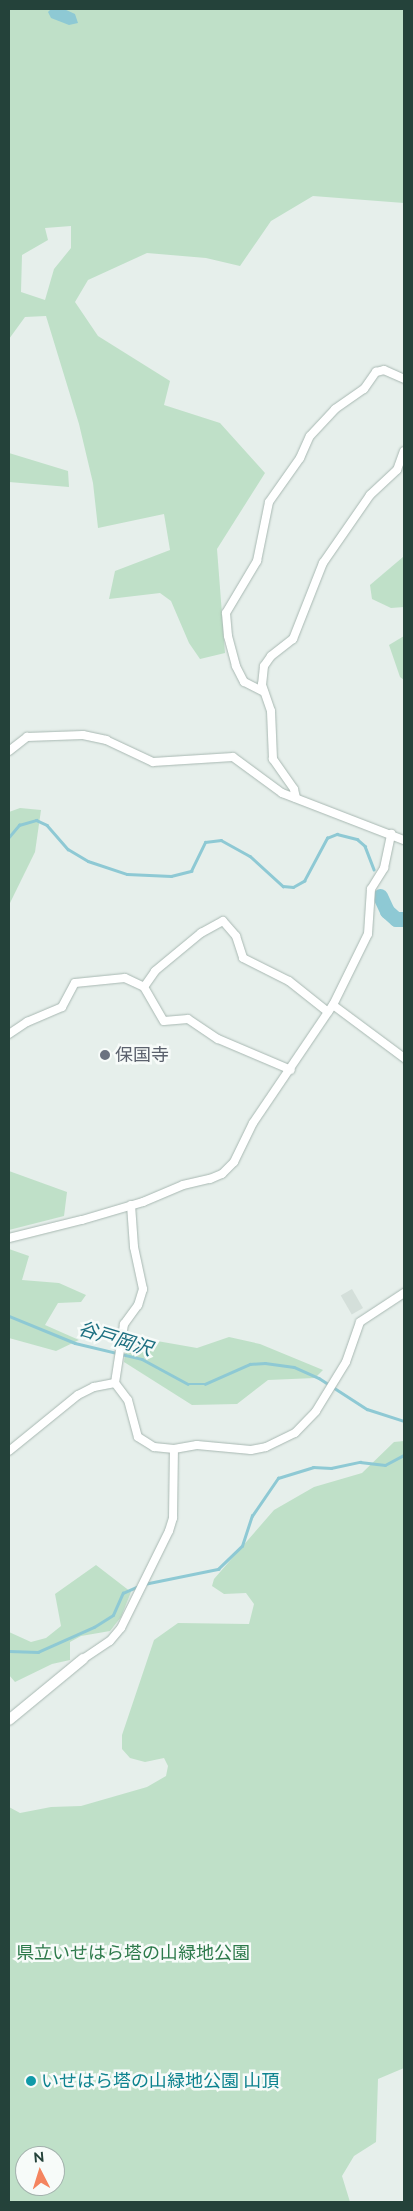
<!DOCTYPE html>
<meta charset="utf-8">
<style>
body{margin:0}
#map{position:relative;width:413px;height:2211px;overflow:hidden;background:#e6efeb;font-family:Raleway,"Noto Sans JP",sans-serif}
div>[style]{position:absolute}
.built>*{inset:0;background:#d4dfda;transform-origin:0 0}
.green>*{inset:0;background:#bfe0c8}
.water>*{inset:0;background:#8ec9d4}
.stream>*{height:2.5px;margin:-1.25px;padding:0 1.25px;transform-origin:1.25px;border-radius:1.25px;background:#8ec9d4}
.river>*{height:15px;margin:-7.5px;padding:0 7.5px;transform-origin:7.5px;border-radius:7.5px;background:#8ec9d4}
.roads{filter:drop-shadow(0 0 1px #a8b8b2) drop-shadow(0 0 1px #a8b8b2)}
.minor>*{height:8px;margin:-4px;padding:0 4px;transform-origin:4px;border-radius:4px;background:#fff}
.tertiary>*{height:10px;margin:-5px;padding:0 5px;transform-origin:5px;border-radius:5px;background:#fff}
.dots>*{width:14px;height:14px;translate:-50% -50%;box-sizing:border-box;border:2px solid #f7fbf9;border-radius:50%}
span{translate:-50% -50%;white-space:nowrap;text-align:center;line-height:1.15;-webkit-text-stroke:5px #f7fbf9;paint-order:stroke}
.worship-label{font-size:18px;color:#5b616d}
.left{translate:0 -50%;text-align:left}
.park-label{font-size:18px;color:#2d7a4b}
.culture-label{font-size:18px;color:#0d838f}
.water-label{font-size:19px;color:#1c6f80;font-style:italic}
.frame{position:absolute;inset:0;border:10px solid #24423a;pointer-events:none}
.north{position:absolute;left:15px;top:2146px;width:50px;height:50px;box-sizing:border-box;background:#f7fbf9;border:1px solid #a3b1ad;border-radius:50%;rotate:355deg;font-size:14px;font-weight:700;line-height:20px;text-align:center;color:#24423a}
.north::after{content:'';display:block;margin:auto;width:18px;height:22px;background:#f4845f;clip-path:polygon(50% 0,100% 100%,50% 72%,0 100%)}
</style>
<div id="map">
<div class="built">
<i style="left:352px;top:1289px;width:22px;height:13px;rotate:60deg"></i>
</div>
<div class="green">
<i style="clip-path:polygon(evenodd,9px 9px,404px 9px,404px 203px,313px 196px,271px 221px,240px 266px,206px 258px,147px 253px,88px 280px,75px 302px,98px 336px,170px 381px,164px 405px,220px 423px,265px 473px,217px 549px,225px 653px,200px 659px,189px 643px,171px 601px,160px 593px,109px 599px,115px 571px,170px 550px,164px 514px,98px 528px,93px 483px,79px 424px,46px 316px,25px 317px,9px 339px,9px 9px,71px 226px,71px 248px,54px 269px,45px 300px,21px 292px,22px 255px,48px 240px,45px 228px,71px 226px)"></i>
<i style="clip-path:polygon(9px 453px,68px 471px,69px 487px,9px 482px)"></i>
<i style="clip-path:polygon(403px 557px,404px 607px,391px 608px,372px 599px,370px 585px)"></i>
<i style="clip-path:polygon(404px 636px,404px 680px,400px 677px,389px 645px)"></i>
<i style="clip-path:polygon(20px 808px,41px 810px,35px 852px,9px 905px,9px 812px)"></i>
<i style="clip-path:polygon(9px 1171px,67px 1192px,64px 1216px,9px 1230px)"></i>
<i style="clip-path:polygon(9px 1249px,29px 1256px,22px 1280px,59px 1283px,86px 1295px,81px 1302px,58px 1303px,45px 1325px,79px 1340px,56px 1351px,9px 1338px)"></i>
<i style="clip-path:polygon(229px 1337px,260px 1344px,323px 1370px,315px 1378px,268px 1380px,237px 1404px,192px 1405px,124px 1362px,127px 1342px,157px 1341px,197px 1348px)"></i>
<i style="clip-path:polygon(evenodd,404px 1441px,404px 2068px,378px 2079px,376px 2142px,354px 2156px,342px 2176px,350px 2202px,9px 2202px,9px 1807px,20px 1813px,51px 1807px,81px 1806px,147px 1787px,166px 1776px,168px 1766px,164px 1758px,145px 1762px,130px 1758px,122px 1749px,122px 1735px,154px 1640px,178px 1623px,249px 1624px,254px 1604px,246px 1593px,224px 1594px,212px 1586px,214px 1579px,274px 1510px,314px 1487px,362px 1473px,394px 1442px,404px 1441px,25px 2156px,55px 2156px,55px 2186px,25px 2186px,25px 2156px)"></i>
<i style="clip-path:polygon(96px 1565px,131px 1592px,121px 1617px,110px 1631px,81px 1636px,70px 1642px,70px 1660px,52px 1664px,15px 1682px,9px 1675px,9px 1632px,31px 1642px,46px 1638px,61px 1626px,55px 1594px)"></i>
</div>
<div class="water">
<i style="clip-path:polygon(51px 9px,64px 9px,75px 14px,78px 23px,69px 25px,51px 18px,48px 12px)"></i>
</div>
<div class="stream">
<i style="left:9px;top:837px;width:16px;rotate:-50deg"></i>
<i style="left:19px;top:825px;width:18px;rotate:-16deg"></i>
<i style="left:36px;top:820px;width:12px;rotate:24deg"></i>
<i style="left:47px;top:825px;width:32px;rotate:49deg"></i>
<i style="left:68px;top:849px;width:23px;rotate:31deg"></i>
<i style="left:88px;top:861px;width:41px;rotate:18.4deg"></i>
<i style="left:127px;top:874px;width:44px;rotate:2.6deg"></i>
<i style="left:171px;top:876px;width:21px;rotate:-14deg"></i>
<i style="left:191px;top:871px;width:32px;rotate:-64deg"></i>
<i style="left:205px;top:842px;width:16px;rotate:-7deg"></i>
<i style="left:221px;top:840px;width:33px;rotate:29deg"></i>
<i style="left:250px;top:856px;width:45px;rotate:42.3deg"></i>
<i style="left:283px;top:886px;width:10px;rotate:6deg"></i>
<i style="left:293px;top:887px;width:13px;rotate:-29deg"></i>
<i style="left:304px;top:881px;width:49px;rotate:-61.9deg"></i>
<i style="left:327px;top:838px;width:11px;rotate:-22deg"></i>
<i style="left:337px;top:834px;width:21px;rotate:14deg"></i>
<i style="left:357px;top:839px;width:11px;rotate:41deg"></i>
<i style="left:365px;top:846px;width:25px;rotate:69deg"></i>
<i style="left:9px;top:1316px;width:71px;rotate:22.2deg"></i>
<i style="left:75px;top:1343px;width:69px;rotate:13.4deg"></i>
<i style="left:142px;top:1359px;width:52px;rotate:28.5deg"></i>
<i style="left:188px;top:1384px;width:17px"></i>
<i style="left:205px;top:1384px;width:49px;rotate:-24deg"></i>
<i style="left:250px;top:1364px;width:15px;rotate:-4deg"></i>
<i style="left:265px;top:1363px;width:29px;rotate:8deg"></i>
<i style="left:294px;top:1367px;width:27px;rotate:24deg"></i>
<i style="left:319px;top:1378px;width:57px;rotate:32.9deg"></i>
<i style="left:367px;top:1409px;width:39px;rotate:18deg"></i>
<i style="left:144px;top:1584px;width:76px;rotate:-11.5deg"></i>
<i style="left:218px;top:1569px;width:33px;rotate:-44deg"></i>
<i style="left:242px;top:1546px;width:32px;rotate:-72deg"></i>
<i style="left:252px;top:1516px;width:46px;rotate:-55.6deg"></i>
<i style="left:278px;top:1478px;width:37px;rotate:-17deg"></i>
<i style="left:313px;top:1467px;width:18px;rotate:3deg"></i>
<i style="left:331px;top:1468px;width:30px;rotate:-12deg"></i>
<i style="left:360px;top:1462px;width:25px;rotate:7deg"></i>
<i style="left:385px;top:1465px;width:21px;rotate:-28deg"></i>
<i style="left:9px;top:1651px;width:29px;rotate:2deg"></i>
<i style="left:38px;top:1652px;width:61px;rotate:-24.1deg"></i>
<i style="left:94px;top:1627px;width:22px;rotate:-32deg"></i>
<i style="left:113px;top:1615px;width:24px;rotate:-66deg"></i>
<i style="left:123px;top:1593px;width:17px;rotate:-24deg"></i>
</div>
<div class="river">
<i style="left:380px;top:896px;width:17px;rotate:65deg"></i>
<i style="left:387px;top:911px;width:12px;rotate:42deg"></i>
<i style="left:396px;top:919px;width:8px"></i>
</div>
<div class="roads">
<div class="minor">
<i style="left:264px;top:692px;width:22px;rotate:-153deg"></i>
<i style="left:244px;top:682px;width:18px;rotate:-117deg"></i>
<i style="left:236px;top:666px;width:31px;rotate:-105deg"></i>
<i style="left:228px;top:636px;width:23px;rotate:-95deg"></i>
<i style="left:226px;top:613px;width:61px;rotate:-59.2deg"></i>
<i style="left:257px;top:561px;width:60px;rotate:-78.5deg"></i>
<i style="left:269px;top:502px;width:54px;rotate:-54.8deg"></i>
<i style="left:300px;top:458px;width:24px;rotate:-66deg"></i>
<i style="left:310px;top:436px;width:37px;rotate:-47deg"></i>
<i style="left:335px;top:409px;width:35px;rotate:-35deg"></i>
<i style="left:364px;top:389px;width:21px;rotate:-55deg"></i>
<i style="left:376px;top:372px;width:8px;rotate:-14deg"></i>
<i style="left:384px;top:370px;width:22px;rotate:24deg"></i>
<i style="left:9px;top:751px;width:23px;rotate:-38deg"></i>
<i style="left:27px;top:737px;width:56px;rotate:-2deg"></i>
<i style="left:83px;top:735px;width:24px;rotate:12deg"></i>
<i style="left:106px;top:740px;width:52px;rotate:25.1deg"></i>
<i style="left:153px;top:762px;width:80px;rotate:-3.6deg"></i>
<i style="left:233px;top:757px;width:61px;rotate:36.3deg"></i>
<i style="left:282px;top:793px;width:131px;rotate:21.1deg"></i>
<i style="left:296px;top:798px;width:9px;rotate:-103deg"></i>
<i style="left:294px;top:789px;width:37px;rotate:-125deg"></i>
<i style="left:273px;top:759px;width:48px;rotate:-92.4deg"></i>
<i style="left:271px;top:711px;width:28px;rotate:-109deg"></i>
<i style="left:262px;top:685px;width:19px;rotate:-84deg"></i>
<i style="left:264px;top:666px;width:12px;rotate:-55deg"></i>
<i style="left:271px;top:656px;width:28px;rotate:-38deg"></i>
<i style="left:293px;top:639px;width:82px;rotate:-68.5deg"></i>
<i style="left:323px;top:563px;width:83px;rotate:-55.3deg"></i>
<i style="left:370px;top:495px;width:37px;rotate:-43deg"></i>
<i style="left:397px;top:470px;width:20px;rotate:-70deg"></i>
<i style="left:144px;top:987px;width:19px;rotate:-55deg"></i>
<i style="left:155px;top:971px;width:60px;rotate:-39.6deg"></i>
<i style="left:201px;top:933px;width:25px;rotate:-29deg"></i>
<i style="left:223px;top:921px;width:20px;rotate:49deg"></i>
<i style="left:236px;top:936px;width:23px;rotate:72deg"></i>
<i style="left:243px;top:958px;width:51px;rotate:26.6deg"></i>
<i style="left:289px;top:981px;width:50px;rotate:38.5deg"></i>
<i style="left:333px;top:1005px;width:89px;rotate:36.7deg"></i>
<i style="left:9px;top:1034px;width:22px;rotate:-34deg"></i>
<i style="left:27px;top:1022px;width:38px;rotate:-23deg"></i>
<i style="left:62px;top:1007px;width:27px;rotate:-62deg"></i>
<i style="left:75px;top:983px;width:50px;rotate:-5.7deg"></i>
<i style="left:125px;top:978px;width:21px;rotate:25deg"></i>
<i style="left:144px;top:987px;width:39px;rotate:60deg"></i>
<i style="left:164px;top:1021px;width:24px;rotate:-5deg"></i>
<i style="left:188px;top:1019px;width:36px;rotate:34deg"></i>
<i style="left:218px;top:1039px;width:79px;rotate:23deg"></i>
<i style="left:131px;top:1205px;width:42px;rotate:85.9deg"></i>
<i style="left:134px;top:1247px;width:43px;rotate:77.9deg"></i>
<i style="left:143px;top:1289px;width:17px;rotate:107deg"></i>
<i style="left:138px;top:1305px;width:24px;rotate:126deg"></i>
<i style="left:124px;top:1324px;width:60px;rotate:98.7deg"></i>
<i style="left:115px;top:1383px;width:21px;rotate:53deg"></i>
<i style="left:128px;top:1400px;width:38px;rotate:75deg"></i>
<i style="left:138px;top:1437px;width:19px;rotate:32deg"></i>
<i style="left:154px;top:1447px;width:20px;rotate:6deg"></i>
<i style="left:174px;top:1449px;width:23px;rotate:-10deg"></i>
<i style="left:197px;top:1445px;width:54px;rotate:5.3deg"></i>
<i style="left:251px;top:1450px;width:15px;rotate:-11deg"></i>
<i style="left:266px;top:1447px;width:32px;rotate:-26deg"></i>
<i style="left:295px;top:1433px;width:30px;rotate:-46deg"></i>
<i style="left:316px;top:1411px;width:57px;rotate:-58.5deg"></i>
<i style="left:346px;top:1362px;width:42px;rotate:-70.7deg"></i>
<i style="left:360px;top:1322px;width:53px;rotate:-33.4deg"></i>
<i style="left:9px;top:1238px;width:75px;rotate:-13.9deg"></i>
<i style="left:82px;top:1220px;width:64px;rotate:-16.4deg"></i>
<i style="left:143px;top:1202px;width:43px;rotate:-23deg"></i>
<i style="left:183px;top:1185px;width:28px;rotate:-13deg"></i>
<i style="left:210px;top:1179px;width:13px;rotate:-23deg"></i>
<i style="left:222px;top:1174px;width:17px;rotate:-45deg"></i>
<i style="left:234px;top:1162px;width:43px;rotate:-64deg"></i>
<i style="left:253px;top:1123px;width:143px;rotate:-55.9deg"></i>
<i style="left:333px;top:1005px;width:79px;rotate:-63.8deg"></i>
<i style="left:368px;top:934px;width:45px;rotate:-86.2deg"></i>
<i style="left:371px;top:889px;width:25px;rotate:-58deg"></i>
<i style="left:384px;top:868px;width:35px;rotate:-78deg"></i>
<i style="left:9px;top:1451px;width:89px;rotate:-39.1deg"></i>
<i style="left:78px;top:1395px;width:18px;rotate:-27deg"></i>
<i style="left:94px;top:1387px;width:21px;rotate:-11deg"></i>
<i style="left:83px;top:1659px;width:32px;rotate:-34deg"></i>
<i style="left:110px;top:1641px;width:17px;rotate:-50deg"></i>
<i style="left:121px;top:1628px;width:108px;rotate:-63.7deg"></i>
<i style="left:169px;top:1531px;width:14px;rotate:-73deg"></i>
<i style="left:173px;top:1518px;width:69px;rotate:-89.2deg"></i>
</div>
<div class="tertiary">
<i style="left:9px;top:1720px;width:96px;rotate:-39.5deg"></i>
</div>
</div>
<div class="dots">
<i style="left:105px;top:1055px;background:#6b7280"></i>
<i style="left:31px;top:2081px;background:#0f9aa8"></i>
</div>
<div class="worship-label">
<span class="left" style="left:115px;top:1055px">保国寺</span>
</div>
<div class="park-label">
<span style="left:133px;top:1953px">県立いせはら塔の山緑地公園</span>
</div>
<div class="culture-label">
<span class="left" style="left:41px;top:2081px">いせはら塔の山緑地公園 山頂</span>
</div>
<div class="water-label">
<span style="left:115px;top:1339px;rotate:17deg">谷戸岡沢</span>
</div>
<div class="frame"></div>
<div class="north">N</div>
</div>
